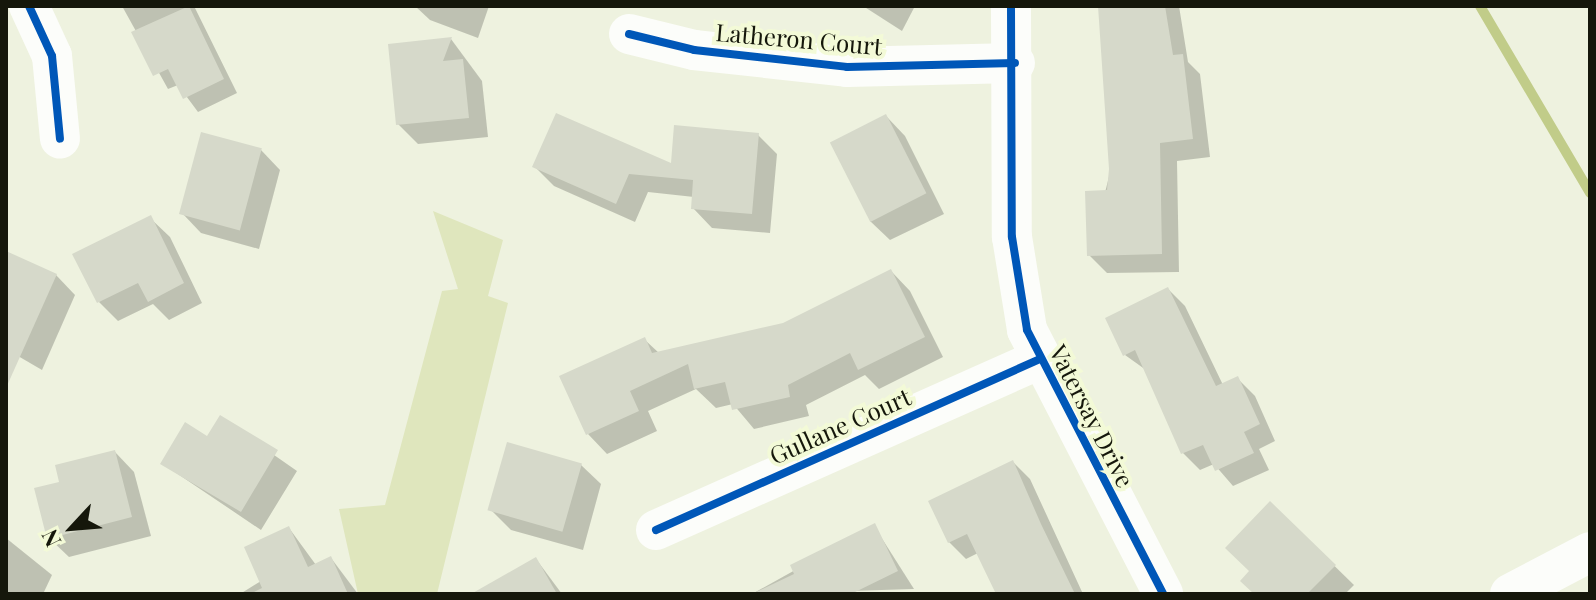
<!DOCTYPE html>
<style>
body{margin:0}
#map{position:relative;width:1596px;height:600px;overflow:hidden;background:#eef2df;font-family:"Playfair Display",serif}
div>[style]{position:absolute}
.green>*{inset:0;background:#dfe6bd}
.shadow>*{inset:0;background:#0003}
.stream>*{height:10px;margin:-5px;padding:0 5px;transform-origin:5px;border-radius:5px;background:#c1cc89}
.building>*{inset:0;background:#d6d9ca;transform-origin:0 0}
.minor>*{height:40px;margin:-20px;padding:0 20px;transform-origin:20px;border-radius:20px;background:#fcfdfa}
.cycleway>*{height:8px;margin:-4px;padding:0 4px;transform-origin:4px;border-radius:4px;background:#0057b8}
span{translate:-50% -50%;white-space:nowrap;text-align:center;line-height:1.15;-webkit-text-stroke:8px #f3fad7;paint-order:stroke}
.street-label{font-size:24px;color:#15170b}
.frame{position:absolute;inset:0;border:8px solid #15170b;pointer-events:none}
.north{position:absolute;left:32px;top:488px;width:80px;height:80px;-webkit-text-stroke:6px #f3fad7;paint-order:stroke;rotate:244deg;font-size:22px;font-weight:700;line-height:32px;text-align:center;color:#15170b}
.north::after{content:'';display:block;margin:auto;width:28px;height:36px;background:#15170b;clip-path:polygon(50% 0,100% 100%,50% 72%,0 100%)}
</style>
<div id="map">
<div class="green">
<i style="clip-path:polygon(433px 211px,503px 240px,488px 296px,508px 303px,437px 594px,358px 594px,339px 509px,385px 505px,442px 291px,458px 289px)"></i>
</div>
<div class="shadow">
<i style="clip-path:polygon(122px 6px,194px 6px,237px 93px,198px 112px,178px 85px,168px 89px)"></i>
<i style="clip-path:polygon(415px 6px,489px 6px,478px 38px,430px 20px)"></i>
<i style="clip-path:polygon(863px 6px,915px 6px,902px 31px)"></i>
<i style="clip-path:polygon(1100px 6px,1179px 6px,1188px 62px,1200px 74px,1210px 157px,1177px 161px,1179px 272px,1107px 273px,1089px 255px,1111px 169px)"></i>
<i style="clip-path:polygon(451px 39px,482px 81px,488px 137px,418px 144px,398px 124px)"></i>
<i style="clip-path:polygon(886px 116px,905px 136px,944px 214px,890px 240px,870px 221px)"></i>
<i style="clip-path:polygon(758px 135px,777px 154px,770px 233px,712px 228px,693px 208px,694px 197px,648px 192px,635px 222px,554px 186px,535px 167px,672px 166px)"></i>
<i style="clip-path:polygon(261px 150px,280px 170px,259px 249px,201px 233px,182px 213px)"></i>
<i style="clip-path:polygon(150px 218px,170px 237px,202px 303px,169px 320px,153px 304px,118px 321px,99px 302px)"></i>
<i style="clip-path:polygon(6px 253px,56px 275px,75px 295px,42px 370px,6px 349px)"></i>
<i style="clip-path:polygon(891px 271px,910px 291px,943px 357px,879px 389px,865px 375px,806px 405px,809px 416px,754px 429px,733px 404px,716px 408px,696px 389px,648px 411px,657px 431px,607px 454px,588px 434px,645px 340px,659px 353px,783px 325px)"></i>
<i style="clip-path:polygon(1168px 289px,1185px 306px,1223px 385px,1238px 379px,1255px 396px,1275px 441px,1259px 449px,1269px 470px,1233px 486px,1214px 464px,1200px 470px,1183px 453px,1146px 370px,1125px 355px)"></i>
<i style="clip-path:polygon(221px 418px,297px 471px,261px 530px,163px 464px,208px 439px)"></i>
<i style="clip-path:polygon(115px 452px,134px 472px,151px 536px,69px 557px,49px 538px,62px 483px)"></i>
<i style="clip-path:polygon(1013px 462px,1030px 479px,1083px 594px,998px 594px,978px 553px,966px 559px,949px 542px)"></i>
<i style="clip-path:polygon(581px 465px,601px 484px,583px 550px,511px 530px,491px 510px)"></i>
<i style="clip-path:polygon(1271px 504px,1354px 585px,1345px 594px,1256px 594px,1252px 571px)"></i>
<i style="clip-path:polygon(874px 526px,914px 589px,752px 594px)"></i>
<i style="clip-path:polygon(289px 528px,316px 565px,331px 558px,358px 594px,240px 594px,261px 581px)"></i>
<i style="clip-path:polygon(6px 538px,52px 575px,43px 594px,6px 594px)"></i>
<i style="clip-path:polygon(536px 559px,562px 594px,495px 594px)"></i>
</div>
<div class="stream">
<i style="left:1480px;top:6px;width:217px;rotate:59.5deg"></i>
</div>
<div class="building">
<i style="clip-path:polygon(189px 6px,224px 79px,183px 99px,168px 69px,153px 76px,131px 32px)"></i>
<i style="clip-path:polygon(1098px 6px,1165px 6px,1173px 55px,1183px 54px,1193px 139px,1160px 143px,1162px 254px,1087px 256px,1085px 191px,1107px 190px,1109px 169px)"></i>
<i style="clip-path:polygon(452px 37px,443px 61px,463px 59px,469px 118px,396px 125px,388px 44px)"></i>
<i style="clip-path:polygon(556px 113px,671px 163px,674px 125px,759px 133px,752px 214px,691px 209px,693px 180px,629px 174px,616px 204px,532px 167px)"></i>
<i style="left:886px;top:114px;width:89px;height:63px;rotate:63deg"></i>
<i style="left:201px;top:132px;width:63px;height:85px;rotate:15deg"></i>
<i style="clip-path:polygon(151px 215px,184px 283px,148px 302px,138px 283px,97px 303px,72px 254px)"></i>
<i style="clip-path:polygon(6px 251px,57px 274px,6px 388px)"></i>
<i style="clip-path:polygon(891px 269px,925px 337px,858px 370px,850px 353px,788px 385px,790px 397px,732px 410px,725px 382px,694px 389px,688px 364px,630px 391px,639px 411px,586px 435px,559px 376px,645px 337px,652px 353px,783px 323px)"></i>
<i style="clip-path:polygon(1168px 287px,1216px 386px,1238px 376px,1260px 424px,1244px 432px,1254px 453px,1215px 471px,1203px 445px,1181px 454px,1135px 350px,1123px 356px,1105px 318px)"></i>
<i style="clip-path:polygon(220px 415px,278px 450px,241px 512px,160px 464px,185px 422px,207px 436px)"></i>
<i style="left:507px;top:442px;width:78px;height:71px;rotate:16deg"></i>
<i style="clip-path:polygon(115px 450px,132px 517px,47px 539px,34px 488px,59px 482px,55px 465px)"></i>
<i style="clip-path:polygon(1013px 460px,1041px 524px,1075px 594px,996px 594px,967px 534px,948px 543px,928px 501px)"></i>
<i style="clip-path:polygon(1270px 501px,1336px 565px,1307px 594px,1254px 594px,1240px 581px,1249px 571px,1225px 548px)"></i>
<i style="clip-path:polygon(875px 523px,898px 571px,851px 594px,752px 594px,794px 574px,790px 565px)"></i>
<i style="clip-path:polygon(289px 526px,308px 567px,331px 556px,348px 594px,250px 594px,262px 588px,244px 547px)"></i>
<i style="clip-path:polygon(536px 557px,557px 594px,471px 594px)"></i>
</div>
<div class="minor">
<i style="left:29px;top:6px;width:55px;rotate:65.3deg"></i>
<i style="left:52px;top:56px;width:83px;rotate:84.5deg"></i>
<i style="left:1011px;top:6px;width:231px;rotate:89.8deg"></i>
<i style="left:1012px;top:237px;width:94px;rotate:80.8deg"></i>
<i style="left:1027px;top:330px;width:297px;rotate:62.7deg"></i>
<i style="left:629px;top:34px;width:67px;rotate:13.8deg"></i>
<i style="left:694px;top:50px;width:154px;rotate:6.3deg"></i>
<i style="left:847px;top:67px;width:168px;rotate:-1.4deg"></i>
<i style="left:656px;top:530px;width:420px;rotate:-24deg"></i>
<i style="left:1510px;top:594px;width:90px;rotate:-27.7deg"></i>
</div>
<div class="cycleway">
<i style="left:29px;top:6px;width:55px;rotate:65.3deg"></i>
<i style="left:52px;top:56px;width:83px;rotate:84.5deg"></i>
<i style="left:1011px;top:6px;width:231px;rotate:89.8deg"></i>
<i style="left:1012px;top:237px;width:94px;rotate:80.8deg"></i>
<i style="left:1027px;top:330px;width:297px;rotate:62.7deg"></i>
<i style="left:629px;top:34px;width:67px;rotate:13.8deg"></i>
<i style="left:694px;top:50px;width:154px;rotate:6.3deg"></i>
<i style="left:847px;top:67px;width:168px;rotate:-1.4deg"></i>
<i style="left:656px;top:530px;width:420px;rotate:-24deg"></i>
</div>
<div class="street-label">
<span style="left:799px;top:39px;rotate:5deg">Latheron Court</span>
<span style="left:1092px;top:416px;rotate:63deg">Vatersay Drive</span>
<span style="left:840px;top:426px;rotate:-24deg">Gullane Court</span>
</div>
<div class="frame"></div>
<div class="north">N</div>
</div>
